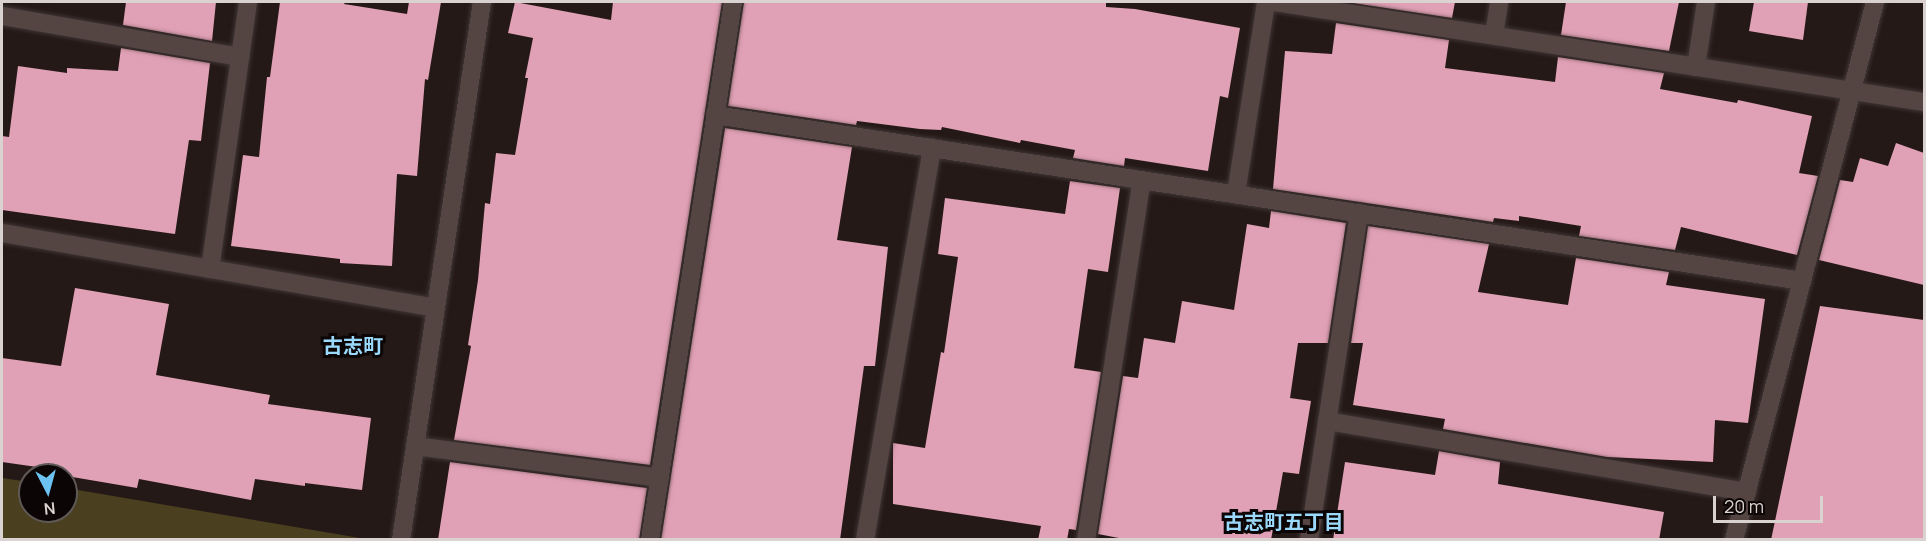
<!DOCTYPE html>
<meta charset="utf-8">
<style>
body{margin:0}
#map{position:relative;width:1926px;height:541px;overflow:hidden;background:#251917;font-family:Manrope,"Noto Sans JP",sans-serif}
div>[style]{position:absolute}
.green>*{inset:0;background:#4a3f1f}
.building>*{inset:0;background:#e0a0b5}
.roads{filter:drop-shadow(0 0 2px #3f3635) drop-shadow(0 0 2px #3f3635)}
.minor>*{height:18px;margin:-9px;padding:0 9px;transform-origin:9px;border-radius:9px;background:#544543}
.tertiary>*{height:18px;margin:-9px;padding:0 9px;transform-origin:9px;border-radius:9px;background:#544543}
span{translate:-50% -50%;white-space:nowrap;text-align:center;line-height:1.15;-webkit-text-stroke:6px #0b0605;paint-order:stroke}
.neighbourhood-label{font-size:20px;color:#9bd9fc;font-weight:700}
.frame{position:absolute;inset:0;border:3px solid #dad2d0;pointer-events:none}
.north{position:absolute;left:18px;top:463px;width:60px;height:60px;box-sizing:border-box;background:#0b0605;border:2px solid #5e5856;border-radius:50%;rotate:174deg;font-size:16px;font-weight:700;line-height:24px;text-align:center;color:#dad2d0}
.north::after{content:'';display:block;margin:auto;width:21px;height:27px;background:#6cc3f2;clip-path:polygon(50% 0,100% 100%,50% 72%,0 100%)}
.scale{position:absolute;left:1713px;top:496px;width:110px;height:27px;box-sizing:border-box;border:3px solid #dad2d0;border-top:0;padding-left:8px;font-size:18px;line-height:21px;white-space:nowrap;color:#dad2d0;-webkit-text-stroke:4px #0b0605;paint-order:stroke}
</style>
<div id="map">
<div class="green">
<i style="clip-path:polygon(2px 478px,30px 482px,30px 511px,66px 511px,66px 488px,366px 539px,2px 539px)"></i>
</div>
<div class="building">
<i style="clip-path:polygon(126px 2px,216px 2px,212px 41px,123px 25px)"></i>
<i style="clip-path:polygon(280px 2px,345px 2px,344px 4px,407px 14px,409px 2px,441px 2px,428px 80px,425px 79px,417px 176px,397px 174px,392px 266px,340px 263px,340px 259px,231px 246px,243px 155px,259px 157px,267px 77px,270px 77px)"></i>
<i style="clip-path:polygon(515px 2px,611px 20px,613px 2px,722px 2px,650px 465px,454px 440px,471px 346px,468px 345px,478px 280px,485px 203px,490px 204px,496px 153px,515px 155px,528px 78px,525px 78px,533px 38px,508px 33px)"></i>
<i style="clip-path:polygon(744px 2px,1106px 2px,1106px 7px,1135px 9px,1240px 28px,1228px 98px,1220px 96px,1208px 171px,1125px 158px,1124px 166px,1073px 158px,1075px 150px,1021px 140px,1020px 143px,942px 127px,941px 130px,920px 129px,857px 121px,856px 125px,728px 106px)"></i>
<i style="clip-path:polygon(1346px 2px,1455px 2px,1452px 18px)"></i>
<i style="clip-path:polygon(1566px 2px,1679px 2px,1669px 51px,1561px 35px)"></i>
<i style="clip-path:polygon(1754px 2px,1808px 2px,1803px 40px,1749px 31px)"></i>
<i style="clip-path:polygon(1336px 23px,1449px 40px,1445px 68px,1555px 82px,1558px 57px,1664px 73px,1660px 89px,1737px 103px,1738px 100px,1812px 116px,1799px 173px,1818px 176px,1797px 255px,1681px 227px,1675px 250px,1579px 236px,1581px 226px,1519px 216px,1519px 221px,1494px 218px,1493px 222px,1273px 189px,1285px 51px,1332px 54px)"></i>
<i style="clip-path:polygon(121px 48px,210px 63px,201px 141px,189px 140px,175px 234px,2px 210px,2px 136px,9px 137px,18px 66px,67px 73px,67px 68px,118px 71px)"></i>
<i style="clip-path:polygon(725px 128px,852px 147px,837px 240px,888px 247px,875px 366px,864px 366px,840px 540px,661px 540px)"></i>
<i style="clip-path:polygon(1896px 143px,1924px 153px,1924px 285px,1819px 260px,1840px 180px,1853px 182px,1860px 158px,1888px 166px)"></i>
<i style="clip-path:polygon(1070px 181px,1120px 188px,1108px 272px,1088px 269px,1074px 368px,1101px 372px,1076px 530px,1069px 529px,1067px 540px,1038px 540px,1041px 526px,893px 504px,893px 443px,925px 448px,941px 352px,944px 353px,958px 257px,938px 254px,945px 198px,1065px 214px)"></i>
<i style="clip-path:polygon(1271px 211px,1346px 223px,1328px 343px,1298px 343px,1290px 398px,1311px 401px,1299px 474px,1283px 472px,1271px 540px,1129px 540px,1098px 534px,1123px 376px,1138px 378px,1144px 338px,1175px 343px,1182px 301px,1234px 310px,1247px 224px,1269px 228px)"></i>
<i style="clip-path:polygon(1368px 226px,1489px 244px,1478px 292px,1568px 305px,1576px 258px,1669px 272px,1666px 285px,1765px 299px,1748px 423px,1715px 420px,1713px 462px,1607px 457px,1443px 429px,1445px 419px,1353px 405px,1363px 343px,1351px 343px)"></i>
<i style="clip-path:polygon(75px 288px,169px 304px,156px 375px,270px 395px,268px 404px,371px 418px,362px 490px,305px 483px,305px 486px,255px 479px,251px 500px,139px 479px,137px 488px,43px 472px,44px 468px,2px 462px,2px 358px,61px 366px)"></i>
<i style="clip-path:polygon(1820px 306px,1924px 320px,1924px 540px,1771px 540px)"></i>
<i style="clip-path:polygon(1439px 451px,1500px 462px,1498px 484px,1664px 512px,1659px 540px,1333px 540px,1345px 462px,1435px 475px)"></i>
<i style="clip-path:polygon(450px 462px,647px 488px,639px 540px,438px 540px)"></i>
</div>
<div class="roads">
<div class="minor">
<i style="left:1275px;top:2px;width:657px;rotate:8.76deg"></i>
<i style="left:2px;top:16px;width:242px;rotate:9.8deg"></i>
<i style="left:1494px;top:35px;width:33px;rotate:-81deg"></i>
<i style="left:1696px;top:67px;width:66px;rotate:-81.3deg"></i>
<i style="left:715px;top:115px;width:1100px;rotate:8.68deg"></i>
<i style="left:1236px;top:194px;width:194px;rotate:-81.1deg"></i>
<i style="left:2px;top:233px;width:440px;rotate:9.8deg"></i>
<i style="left:210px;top:269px;width:270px;rotate:-81.9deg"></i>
<i style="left:1327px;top:421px;width:426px;rotate:9.6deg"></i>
<i style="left:415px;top:446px;width:247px;rotate:7.4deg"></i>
<i style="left:650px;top:540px;width:544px;rotate:-81.23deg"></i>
<i style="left:865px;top:540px;width:398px;rotate:-80.3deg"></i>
<i style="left:1086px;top:540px;width:364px;rotate:-81.2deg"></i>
<i style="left:1309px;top:540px;width:331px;rotate:-81.3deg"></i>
<i style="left:1734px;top:540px;width:556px;rotate:-75.31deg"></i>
</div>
<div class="tertiary">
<i style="left:401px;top:540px;width:544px;rotate:-81.44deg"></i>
</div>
</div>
<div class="neighbourhood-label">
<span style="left:353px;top:345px">古志町</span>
<span style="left:1284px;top:521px">古志町五丁目</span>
</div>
<div class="frame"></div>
<div class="north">N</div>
<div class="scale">20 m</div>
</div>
